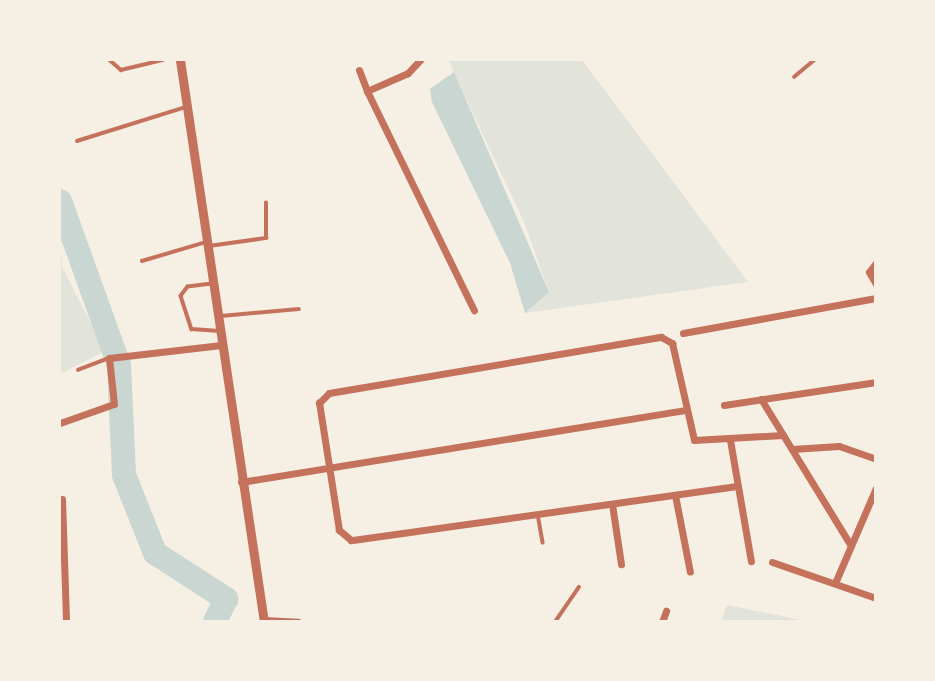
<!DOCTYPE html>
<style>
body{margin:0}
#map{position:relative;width:935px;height:681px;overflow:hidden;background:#f6efe4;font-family:Spectral,serif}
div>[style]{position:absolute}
.green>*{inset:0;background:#e2e4dc}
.water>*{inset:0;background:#c9d6d2}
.river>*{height:24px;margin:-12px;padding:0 12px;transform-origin:12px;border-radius:12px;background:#c9d6d2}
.service>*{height:3.5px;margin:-1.75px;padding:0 1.75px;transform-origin:1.75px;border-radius:1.75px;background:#c5725c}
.minor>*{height:7px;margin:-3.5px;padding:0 3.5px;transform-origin:3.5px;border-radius:3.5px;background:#c5725c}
.tertiary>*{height:9px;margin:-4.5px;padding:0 4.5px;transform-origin:4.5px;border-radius:4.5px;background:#c5725c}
span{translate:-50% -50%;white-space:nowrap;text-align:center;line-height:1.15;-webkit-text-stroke:6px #f6efe4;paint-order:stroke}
.frame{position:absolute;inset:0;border:61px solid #f6efe4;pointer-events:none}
</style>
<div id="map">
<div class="green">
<i style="clip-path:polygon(448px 60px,582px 60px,748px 282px,525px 313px,549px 292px,524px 222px)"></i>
<i style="clip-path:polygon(60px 230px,62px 267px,105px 351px,60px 374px)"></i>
<i style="clip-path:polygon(727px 605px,806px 621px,721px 621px)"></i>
</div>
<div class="water">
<i style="clip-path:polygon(454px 72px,549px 292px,525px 313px,510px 263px,432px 102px,430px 89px)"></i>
</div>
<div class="river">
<i style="left:60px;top:201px;width:174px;rotate:70.2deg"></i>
<i style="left:119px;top:365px;width:110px;rotate:87.4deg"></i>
<i style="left:124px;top:475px;width:84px;rotate:68.3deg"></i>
<i style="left:155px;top:553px;width:85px;rotate:32.9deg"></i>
<i style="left:226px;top:599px;width:25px;rotate:116deg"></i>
</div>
<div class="service">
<i style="left:110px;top:60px;width:15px;rotate:42deg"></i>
<i style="left:121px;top:70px;width:43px;rotate:-13.4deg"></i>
<i style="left:794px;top:77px;width:26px;rotate:-40deg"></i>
<i style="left:77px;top:141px;width:114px;rotate:-17.3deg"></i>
<i style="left:209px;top:246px;width:58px;rotate:-8deg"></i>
<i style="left:266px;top:238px;width:35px;rotate:-90deg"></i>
<i style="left:142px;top:261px;width:67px;rotate:-16.5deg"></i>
<i style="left:212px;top:284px;width:24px;rotate:173deg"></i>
<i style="left:188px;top:287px;width:11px;rotate:128deg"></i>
<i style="left:181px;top:296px;width:35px;rotate:72deg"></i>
<i style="left:192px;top:329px;width:27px;rotate:4deg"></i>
<i style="left:221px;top:316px;width:78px;rotate:-5.1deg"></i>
<i style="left:78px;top:370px;width:31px;rotate:-21deg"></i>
<i style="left:538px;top:514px;width:29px;rotate:80deg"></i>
<i style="left:555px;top:622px;width:42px;rotate:-55.6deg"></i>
</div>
<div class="minor">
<i style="left:420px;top:60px;width:18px;rotate:133deg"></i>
<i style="left:408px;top:73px;width:45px;rotate:156.3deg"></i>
<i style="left:367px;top:91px;width:244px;rotate:64deg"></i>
<i style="left:359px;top:70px;width:22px;rotate:69deg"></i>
<i style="left:876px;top:263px;width:11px;rotate:128deg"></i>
<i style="left:869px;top:272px;width:14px;rotate:60deg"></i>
<i style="left:683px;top:333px;width:196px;rotate:-10.3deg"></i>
<i style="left:761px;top:399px;width:172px;rotate:58.5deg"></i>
<i style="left:724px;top:405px;width:154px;rotate:-8.6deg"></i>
<i style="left:60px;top:423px;width:57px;rotate:-19.4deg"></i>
<i style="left:114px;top:404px;width:46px;rotate:-96.2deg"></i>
<i style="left:109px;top:358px;width:113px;rotate:-6.6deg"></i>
<i style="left:730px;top:440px;width:123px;rotate:80.2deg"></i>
<i style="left:792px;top:449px;width:47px;rotate:-3.7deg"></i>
<i style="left:839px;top:446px;width:39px;rotate:19deg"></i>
<i style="left:241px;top:482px;width:451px;rotate:-9.2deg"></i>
<i style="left:737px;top:486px;width:390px;rotate:172deg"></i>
<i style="left:351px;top:540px;width:16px;rotate:-140deg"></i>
<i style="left:339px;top:530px;width:129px;rotate:-98.9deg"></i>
<i style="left:319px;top:403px;width:14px;rotate:-45deg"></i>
<i style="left:329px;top:393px;width:337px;rotate:-9.6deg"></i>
<i style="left:661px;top:337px;width:13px;rotate:29deg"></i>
<i style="left:672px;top:343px;width:99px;rotate:77.2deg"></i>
<i style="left:694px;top:440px;width:89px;rotate:-3.2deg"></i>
<i style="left:675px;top:495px;width:78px;rotate:79deg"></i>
<i style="left:62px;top:499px;width:123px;rotate:88.1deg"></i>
<i style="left:612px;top:504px;width:61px;rotate:81.5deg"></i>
<i style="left:772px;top:562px;width:110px;rotate:19.1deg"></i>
<i style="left:835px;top:583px;width:103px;rotate:-66.7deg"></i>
<i style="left:264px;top:620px;width:34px;rotate:3deg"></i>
<i style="left:662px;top:622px;width:12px;rotate:-70deg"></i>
</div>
<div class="tertiary">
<i style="left:180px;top:60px;width:568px;rotate:81.5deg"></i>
</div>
<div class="frame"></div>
</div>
